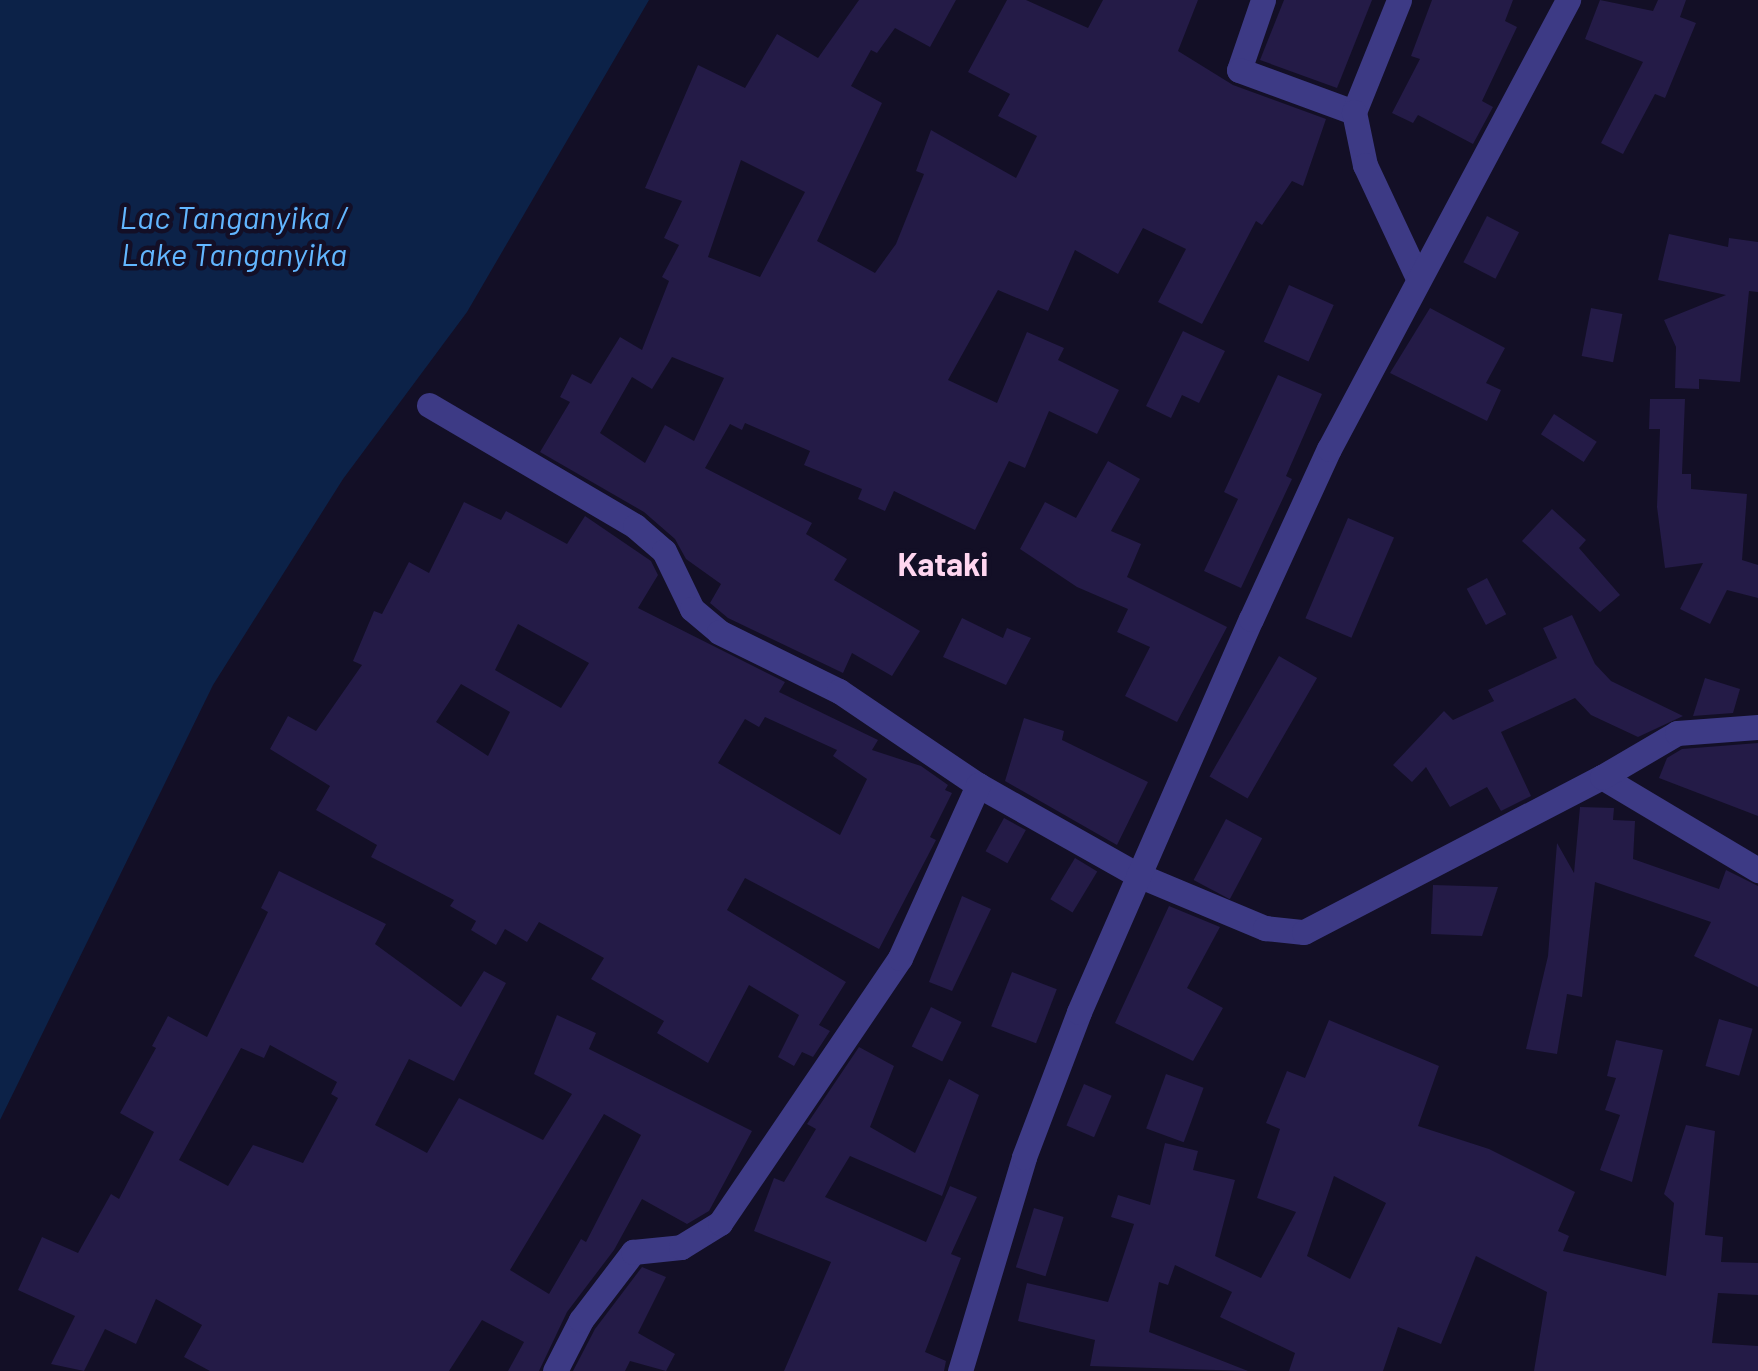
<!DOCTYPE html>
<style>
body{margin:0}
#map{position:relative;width:1758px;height:1371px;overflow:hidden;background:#130f26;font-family:Barlow,sans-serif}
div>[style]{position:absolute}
.water>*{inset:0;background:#0c2248}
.building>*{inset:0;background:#241b47;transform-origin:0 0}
.minor>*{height:25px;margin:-12.5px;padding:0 12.5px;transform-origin:12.5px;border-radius:12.5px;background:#3d3a85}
span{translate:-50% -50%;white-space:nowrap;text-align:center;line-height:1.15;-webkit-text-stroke:9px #130f26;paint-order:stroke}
.water-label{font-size:32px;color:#62b6ff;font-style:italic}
.neighbourhood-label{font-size:32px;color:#ffd6f0;font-weight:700}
</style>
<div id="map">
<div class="water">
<i style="clip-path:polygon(0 0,649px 0,467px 312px,343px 479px,213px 685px,0 1120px)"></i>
</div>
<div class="building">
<i style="clip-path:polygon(evenodd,859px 0,956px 0,930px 47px,895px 28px,877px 53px,871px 50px,851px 86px,882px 103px,817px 241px,875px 273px,896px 244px,924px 174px,916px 171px,931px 130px,1016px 178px,1037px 136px,998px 116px,1010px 94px,968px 72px,1007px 0,1026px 0,1088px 28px,1103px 0,1198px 0,1178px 51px,1233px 85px,1326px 119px,1303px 186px,1292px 181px,1262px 225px,1256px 221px,1202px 324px,1158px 302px,1186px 249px,1143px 228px,1118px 274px,1075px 250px,1048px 311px,998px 290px,948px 380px,997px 403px,1027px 332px,1064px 348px,1058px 360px,1119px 390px,1097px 434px,1049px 411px,1025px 468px,1009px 461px,975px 530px,894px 491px,885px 511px,858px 499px,862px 489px,804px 465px,810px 451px,745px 423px,742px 430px,730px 424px,705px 468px,812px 523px,806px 534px,847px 559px,834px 580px,920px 631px,892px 676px,852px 653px,843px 673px,728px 618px,710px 603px,721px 584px,686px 559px,675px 539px,644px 512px,540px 452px,570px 402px,560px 397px,572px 374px,591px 384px,620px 337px,642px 350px,669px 281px,662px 277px,679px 245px,664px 238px,682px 201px,645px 188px,698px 65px,745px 88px,777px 34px,818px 58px,859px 0,741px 160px,805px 192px,760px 277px,708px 257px,741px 160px,859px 0,672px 357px,724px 378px,694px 441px,665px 425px,645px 463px,600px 433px,632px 377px,652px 389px,672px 357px)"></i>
<i style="clip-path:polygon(1284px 0,1372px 0,1337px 88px,1260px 60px)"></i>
<i style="clip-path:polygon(1432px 0,1513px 0,1505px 21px,1517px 27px,1482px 101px,1493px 107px,1473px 144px,1418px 115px,1413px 123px,1392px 113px,1420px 59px,1411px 56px)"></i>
<i style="clip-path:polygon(1600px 0,1653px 11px,1658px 0,1686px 0,1680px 17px,1696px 23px,1665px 98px,1655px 94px,1623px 154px,1601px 143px,1643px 62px,1585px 39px)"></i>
<i style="left:1487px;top:216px;width:36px;height:52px;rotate:27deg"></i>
<i style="clip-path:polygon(1669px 234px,1728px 247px,1729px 238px,1758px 242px,1758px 292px,1749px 291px,1740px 382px,1699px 379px,1699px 389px,1675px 388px,1676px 347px,1664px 320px,1726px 295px,1658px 280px)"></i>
<i style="left:1289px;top:285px;width:49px;height:62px;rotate:24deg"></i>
<i style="clip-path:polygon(1430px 308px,1505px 348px,1486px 383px,1501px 390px,1487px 421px,1390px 373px)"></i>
<i style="left:1591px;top:308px;width:32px;height:49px;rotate:11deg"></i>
<i style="clip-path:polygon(1183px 331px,1225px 351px,1199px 403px,1182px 395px,1171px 418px,1146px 406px)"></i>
<i style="clip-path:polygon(1278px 375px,1322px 394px,1286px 476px,1292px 479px,1241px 588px,1204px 571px,1238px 499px,1224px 492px)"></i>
<i style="clip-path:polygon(1650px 399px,1685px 399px,1682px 474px,1691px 474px,1691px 489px,1747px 494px,1742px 560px,1758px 565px,1758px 598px,1727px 590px,1710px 624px,1680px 609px,1703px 563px,1665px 568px,1657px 507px,1660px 429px,1649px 429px)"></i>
<i style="left:1554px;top:414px;width:51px;height:24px;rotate:33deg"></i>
<i style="clip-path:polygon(1108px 461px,1140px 479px,1111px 531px,1141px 544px,1127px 577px,1227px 627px,1177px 722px,1125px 696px,1150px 647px,1117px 632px,1128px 609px,1077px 587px,1020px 549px,1045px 502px,1076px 518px)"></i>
<i style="clip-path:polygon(evenodd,464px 502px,501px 520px,506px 511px,567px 544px,585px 516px,651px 561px,658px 575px,638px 608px,785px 682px,779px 692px,878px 740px,872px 750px,921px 766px,948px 785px,945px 790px,952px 793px,930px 837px,936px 840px,879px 949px,745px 878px,727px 910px,846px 982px,819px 1025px,830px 1031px,813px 1057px,802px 1052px,794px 1066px,778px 1057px,799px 1015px,749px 985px,708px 1063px,657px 1033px,664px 1021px,591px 979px,604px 958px,539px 922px,527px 942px,505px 929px,496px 945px,471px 930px,476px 921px,450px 906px,454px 900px,371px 857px,377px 845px,316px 810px,330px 786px,270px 749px,288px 716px,316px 731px,362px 665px,353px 661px,374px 611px,382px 614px,409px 562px,429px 573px,464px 502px,518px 624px,589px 663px,561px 708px,495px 670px,518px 624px,464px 502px,461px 684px,510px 712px,488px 756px,436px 722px,461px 684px,464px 502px,765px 717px,837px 750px,833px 756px,867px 779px,840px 835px,718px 763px,745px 719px,759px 727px,765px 717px)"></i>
<i style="clip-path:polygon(1552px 509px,1586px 540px,1579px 548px,1620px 595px,1600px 612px,1522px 541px)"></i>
<i style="left:1348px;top:518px;width:50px;height:109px;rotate:23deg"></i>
<i style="left:1487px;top:578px;width:41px;height:23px;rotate:62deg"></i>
<i style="clip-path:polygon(1572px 615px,1595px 664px,1611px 681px,1683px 716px,1638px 737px,1591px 715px,1575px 698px,1501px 732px,1531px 796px,1501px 811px,1487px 787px,1450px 807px,1426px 767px,1412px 782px,1393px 765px,1444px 711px,1453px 720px,1494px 701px,1488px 690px,1557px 658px,1543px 628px)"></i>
<i style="clip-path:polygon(962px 618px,1003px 638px,1007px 628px,1031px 638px,1006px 685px,943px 657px)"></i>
<i style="left:1279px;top:656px;width:44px;height:139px;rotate:30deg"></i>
<i style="clip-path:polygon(1705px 678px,1740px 689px,1733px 713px,1693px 716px)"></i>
<i style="clip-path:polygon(1024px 718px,1064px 731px,1062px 740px,1148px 782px,1117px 845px,1005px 781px)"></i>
<i style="clip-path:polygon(1758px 743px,1758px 816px,1659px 778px,1667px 758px,1682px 749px)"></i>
<i style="clip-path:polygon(1580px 807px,1614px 808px,1613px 820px,1635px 821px,1633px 859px,1719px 889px,1726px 870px,1758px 886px,1758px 987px,1694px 956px,1711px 922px,1595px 882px,1582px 997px,1567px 994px,1557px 1054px,1526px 1049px,1548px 956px,1557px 843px,1574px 873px)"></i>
<i style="left:1004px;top:818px;width:25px;height:38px;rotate:29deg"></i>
<i style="left:1226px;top:819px;width:41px;height:69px;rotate:28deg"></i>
<i style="left:1075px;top:858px;width:26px;height:48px;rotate:31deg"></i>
<i style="clip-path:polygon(evenodd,279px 871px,386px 924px,375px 944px,461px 1007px,484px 971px,506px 983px,454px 1081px,409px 1059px,375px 1125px,427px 1153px,459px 1098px,543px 1140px,572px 1094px,534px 1074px,557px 1015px,596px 1033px,589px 1049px,752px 1131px,709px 1211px,687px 1224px,642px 1199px,614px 1250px,567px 1312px,539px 1371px,508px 1371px,524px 1342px,482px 1320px,449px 1371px,210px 1371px,184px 1357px,202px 1325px,156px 1299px,136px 1344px,105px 1329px,84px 1371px,51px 1364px,75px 1316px,18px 1290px,42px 1237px,78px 1253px,111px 1194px,119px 1199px,154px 1132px,120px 1113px,156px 1048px,152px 1046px,168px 1016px,207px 1037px,268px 912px,261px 908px,279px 871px,270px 1045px,337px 1082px,331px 1094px,338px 1098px,303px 1163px,253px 1145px,228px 1186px,179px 1160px,241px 1048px,264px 1058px,270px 1045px,279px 871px,604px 1114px,641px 1135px,586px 1242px,581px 1239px,549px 1294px,510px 1270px,604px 1114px)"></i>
<i style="clip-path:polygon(1433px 885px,1498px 887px,1482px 936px,1431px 934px)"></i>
<i style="clip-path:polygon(962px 896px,991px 909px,952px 991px,929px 982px)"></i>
<i style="clip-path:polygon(1169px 906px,1220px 927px,1187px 988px,1223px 1008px,1193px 1061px,1115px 1023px)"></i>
<i style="left:1012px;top:972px;width:48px;height:58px;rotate:21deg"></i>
<i style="left:931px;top:1007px;width:34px;height:44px;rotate:26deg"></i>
<i style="left:1719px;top:1019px;width:35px;height:49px;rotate:16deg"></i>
<i style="clip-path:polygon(evenodd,1329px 1020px,1439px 1066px,1418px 1126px,1489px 1149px,1575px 1192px,1558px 1231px,1569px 1236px,1563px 1251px,1666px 1276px,1674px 1203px,1664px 1194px,1686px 1125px,1715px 1131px,1705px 1235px,1723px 1237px,1721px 1262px,1758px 1263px,1758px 1295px,1718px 1293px,1712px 1343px,1758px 1346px,1758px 1371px,1534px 1371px,1547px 1292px,1476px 1256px,1441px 1344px,1398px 1327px,1383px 1371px,1289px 1371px,1295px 1353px,1220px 1317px,1232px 1292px,1175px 1265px,1168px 1285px,1159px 1282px,1149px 1332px,1248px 1371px,1090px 1366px,1095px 1340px,1018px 1321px,1027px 1283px,1108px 1302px,1134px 1224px,1111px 1217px,1118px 1195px,1150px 1205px,1165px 1143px,1198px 1151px,1193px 1170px,1235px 1180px,1215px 1256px,1261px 1278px,1296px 1212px,1257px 1198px,1280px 1129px,1266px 1123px,1287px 1071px,1305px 1078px,1329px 1020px,1334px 1176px,1386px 1203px,1350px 1279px,1307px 1256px,1334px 1176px)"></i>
<i style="clip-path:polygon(1616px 1040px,1663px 1050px,1632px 1182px,1600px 1170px,1620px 1115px,1605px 1110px,1616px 1078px,1607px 1076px)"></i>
<i style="clip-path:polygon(859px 1047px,894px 1066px,870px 1127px,915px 1153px,949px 1079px,979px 1095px,942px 1196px,850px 1156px,825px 1197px,926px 1242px,950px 1186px,977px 1197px,951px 1254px,961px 1258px,925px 1352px,946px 1361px,944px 1371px,784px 1371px,831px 1262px,754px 1231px,774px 1178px,784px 1182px,816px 1129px,807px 1124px)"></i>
<i style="left:1166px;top:1074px;width:40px;height:58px;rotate:20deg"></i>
<i style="left:1084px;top:1084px;width:30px;height:45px;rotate:23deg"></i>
<i style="left:1034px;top:1208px;width:31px;height:62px;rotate:17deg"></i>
<i style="clip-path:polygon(642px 1267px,666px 1277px,638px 1333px,675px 1354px,666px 1371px,630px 1361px,625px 1371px,573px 1371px,595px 1329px)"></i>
</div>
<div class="minor">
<i style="left:1263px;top:0;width:74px;rotate:108.9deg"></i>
<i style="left:1239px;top:70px;width:122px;rotate:20.1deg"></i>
<i style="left:1399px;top:0;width:121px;rotate:111.9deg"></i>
<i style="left:1354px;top:112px;width:54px;rotate:78.3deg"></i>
<i style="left:1365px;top:165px;width:125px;rotate:64.9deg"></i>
<i style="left:429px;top:405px;width:239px;rotate:30.4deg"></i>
<i style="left:635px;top:526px;width:38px;rotate:41deg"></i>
<i style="left:664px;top:551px;width:64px;rotate:64.2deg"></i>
<i style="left:692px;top:609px;width:35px;rotate:40deg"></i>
<i style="left:719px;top:632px;width:134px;rotate:26.2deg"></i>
<i style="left:839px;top:691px;width:168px;rotate:34.1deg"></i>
<i style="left:978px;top:785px;width:184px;rotate:29.4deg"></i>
<i style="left:1138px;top:875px;width:138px;rotate:22.7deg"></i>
<i style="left:1265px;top:928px;width:39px;rotate:6deg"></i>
<i style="left:1304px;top:932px;width:336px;rotate:-27.5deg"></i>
<i style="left:1602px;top:777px;width:182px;rotate:30.8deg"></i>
<i style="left:1602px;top:777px;width:87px;rotate:-30.4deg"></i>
<i style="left:1677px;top:733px;width:81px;rotate:-4.2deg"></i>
<i style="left:555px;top:1371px;width:57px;rotate:-63deg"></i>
<i style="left:581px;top:1320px;width:86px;rotate:-52.6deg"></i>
<i style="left:633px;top:1252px;width:48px;rotate:-5.9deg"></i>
<i style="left:681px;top:1247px;width:46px;rotate:-31.6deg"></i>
<i style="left:720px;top:1223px;width:320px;rotate:-55.8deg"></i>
<i style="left:900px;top:958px;width:190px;rotate:-65.7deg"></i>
<i style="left:960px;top:1371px;width:223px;rotate:-73.3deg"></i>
<i style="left:1024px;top:1157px;width:155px;rotate:-69.2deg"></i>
<i style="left:1079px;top:1012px;width:429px;rotate:-66.4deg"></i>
<i style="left:1251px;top:619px;width:187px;rotate:-65.4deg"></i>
<i style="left:1329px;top:449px;width:509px;rotate:-61.97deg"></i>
</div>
<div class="water-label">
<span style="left:234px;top:235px">Lac Tanganyika /<br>Lake Tanganyika</span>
</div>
<div class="neighbourhood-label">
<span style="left:943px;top:563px">Kataki</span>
</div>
</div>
